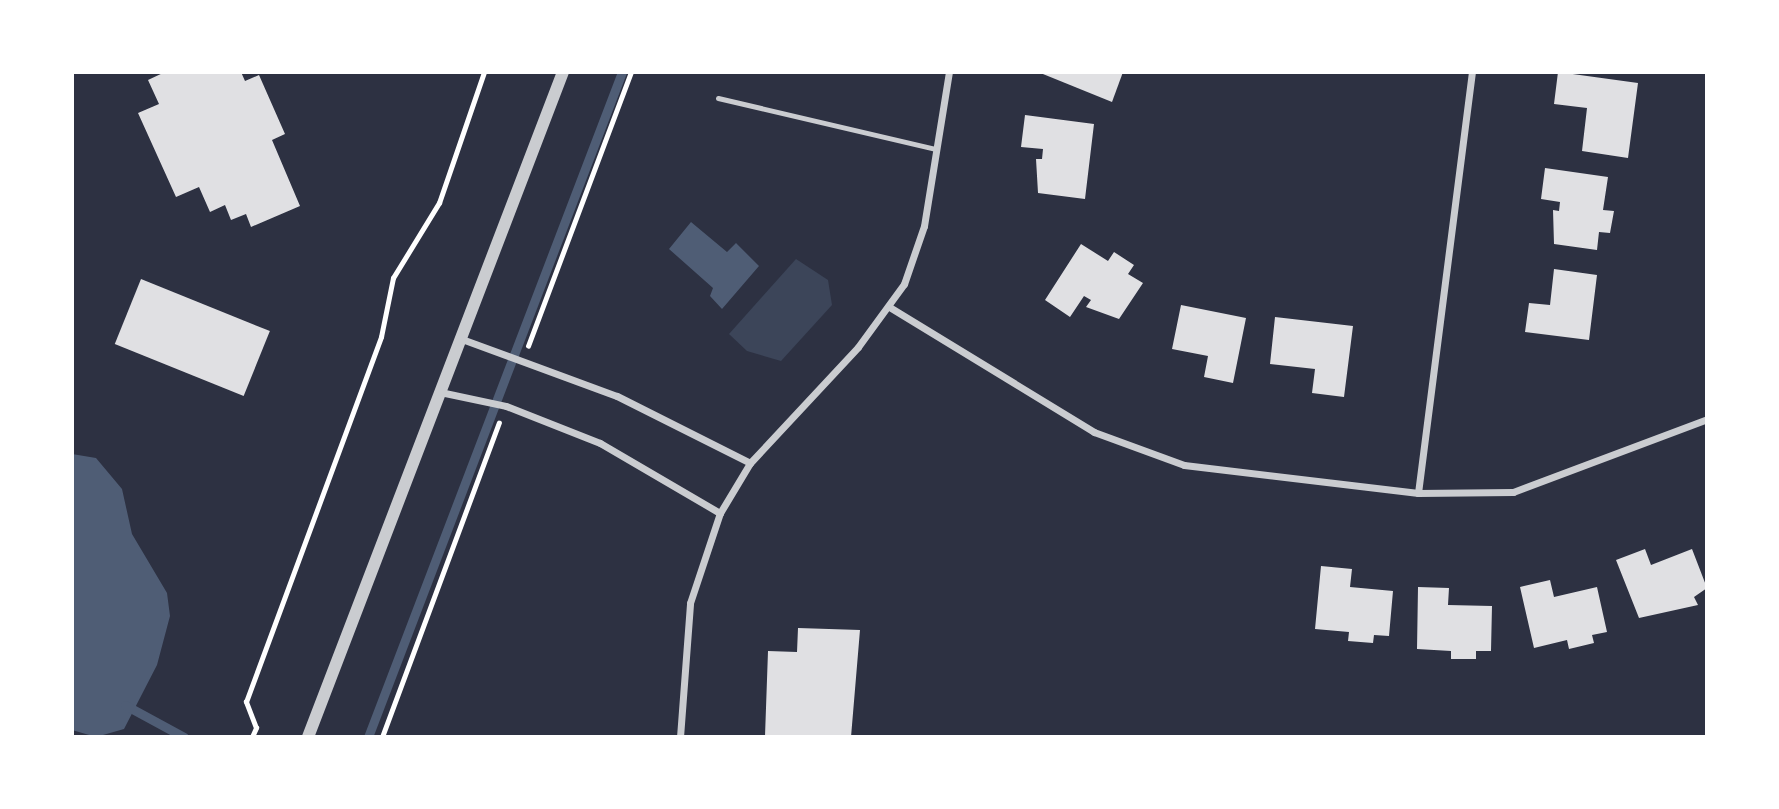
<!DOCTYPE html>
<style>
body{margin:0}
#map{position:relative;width:1779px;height:809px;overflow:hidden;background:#2d3142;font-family:Merriweather,serif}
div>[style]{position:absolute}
.green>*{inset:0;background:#3c4559}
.water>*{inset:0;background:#4f5d75}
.stream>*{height:9px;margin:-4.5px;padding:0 4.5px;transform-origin:4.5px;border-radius:4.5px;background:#4f5d75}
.building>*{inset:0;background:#e0e0e3;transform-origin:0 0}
.path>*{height:4.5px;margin:-2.25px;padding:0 2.25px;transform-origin:2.25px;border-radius:2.25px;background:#fff}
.service>*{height:5px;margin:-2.5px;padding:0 2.5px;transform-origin:2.5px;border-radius:2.5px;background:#caccd0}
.minor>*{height:7px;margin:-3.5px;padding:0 3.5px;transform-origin:3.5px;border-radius:3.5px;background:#caccd0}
.tertiary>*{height:12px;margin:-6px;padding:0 6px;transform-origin:6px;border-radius:6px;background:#caccd0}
span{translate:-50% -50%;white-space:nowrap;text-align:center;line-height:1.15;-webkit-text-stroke:6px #fff;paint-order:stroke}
.frame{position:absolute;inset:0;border:74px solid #fff;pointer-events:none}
</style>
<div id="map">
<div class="green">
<i style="clip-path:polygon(796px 259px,828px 280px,832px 305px,781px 361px,747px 351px,729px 334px)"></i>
</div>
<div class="water">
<i style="clip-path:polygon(691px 222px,727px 252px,736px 243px,759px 266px,722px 309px,710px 296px,713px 288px,669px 249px)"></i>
<i style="clip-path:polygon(72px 454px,96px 458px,122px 489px,132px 534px,167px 593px,170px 616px,157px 665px,124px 729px,96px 737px,72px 730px)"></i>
</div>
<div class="stream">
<i style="left:125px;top:705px;width:67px;rotate:28.5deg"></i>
<i style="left:368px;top:737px;width:712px;rotate:-69.1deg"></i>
</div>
<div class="building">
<i style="clip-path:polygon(165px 72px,241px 72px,245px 81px,259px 75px,285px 134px,272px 140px,300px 206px,251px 227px,246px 214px,231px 220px,225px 205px,210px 212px,199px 187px,176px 197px,138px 113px,159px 104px,148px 80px)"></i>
<i style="clip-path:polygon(1038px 72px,1123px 72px,1112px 102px)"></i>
<i style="clip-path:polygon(1558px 72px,1638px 83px,1628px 158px,1582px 151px,1587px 108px,1554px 104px)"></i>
<i style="clip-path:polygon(1025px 115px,1094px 124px,1085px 199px,1038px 193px,1036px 159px,1042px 159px,1043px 149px,1021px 147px)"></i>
<i style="clip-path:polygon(1545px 168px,1608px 177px,1603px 210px,1614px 211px,1610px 233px,1599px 232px,1597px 250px,1554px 244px,1553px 210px,1559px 211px,1560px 202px,1541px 199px)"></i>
<i style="clip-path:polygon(1081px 244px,1108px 261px,1114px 252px,1134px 265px,1128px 274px,1143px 283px,1119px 319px,1086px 307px,1091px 300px,1084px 296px,1070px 317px,1045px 300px)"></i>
<i style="clip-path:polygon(1554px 269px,1597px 275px,1589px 340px,1525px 332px,1529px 303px,1550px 305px)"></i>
<i style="left:141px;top:279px;width:139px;height:70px;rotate:22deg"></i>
<i style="clip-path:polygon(1181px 305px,1246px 318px,1233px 383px,1204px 377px,1208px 356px,1172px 349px)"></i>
<i style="clip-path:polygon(1275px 317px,1353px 326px,1344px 397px,1312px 393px,1315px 369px,1270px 364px)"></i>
<i style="clip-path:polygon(1645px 549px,1651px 565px,1692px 549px,1707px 588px,1694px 597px,1698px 605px,1639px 618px,1616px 560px)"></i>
<i style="clip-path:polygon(1321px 566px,1352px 569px,1350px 587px,1393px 591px,1389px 636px,1374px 635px,1373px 643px,1348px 641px,1349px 632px,1315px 629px)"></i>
<i style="clip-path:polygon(1550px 580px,1554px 597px,1597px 587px,1607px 632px,1592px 635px,1594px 643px,1569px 649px,1567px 640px,1534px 648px,1520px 587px)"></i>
<i style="clip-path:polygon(1418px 587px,1449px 588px,1448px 605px,1492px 606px,1491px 651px,1476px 651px,1476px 659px,1451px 659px,1451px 651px,1417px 649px)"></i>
<i style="clip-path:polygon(798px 628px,860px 630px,851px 737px,765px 736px,768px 651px,797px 652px)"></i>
</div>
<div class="path">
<i style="left:528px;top:346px;width:293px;rotate:-69.4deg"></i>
<i style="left:252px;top:737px;width:10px;rotate:-66deg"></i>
<i style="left:256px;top:728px;width:28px;rotate:-111deg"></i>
<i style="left:246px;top:702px;width:389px;rotate:-69.7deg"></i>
<i style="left:381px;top:337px;width:60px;rotate:-78.5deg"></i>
<i style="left:393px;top:278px;width:88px;rotate:-58.5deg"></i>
<i style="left:439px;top:203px;width:139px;rotate:-71deg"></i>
<i style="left:382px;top:737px;width:335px;rotate:-69.6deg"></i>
</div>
<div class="service">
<i style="left:718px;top:98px;width:223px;rotate:13.2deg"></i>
</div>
<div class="minor">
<i style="left:891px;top:308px;width:238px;rotate:31.4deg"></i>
<i style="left:1094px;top:432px;width:96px;rotate:20.1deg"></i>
<i style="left:1184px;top:465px;width:236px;rotate:6.8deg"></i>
<i style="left:1418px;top:493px;width:95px;rotate:-0.6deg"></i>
<i style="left:1513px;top:492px;width:207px;rotate:-20.6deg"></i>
<i style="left:459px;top:338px;width:168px;rotate:20.2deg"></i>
<i style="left:617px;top:396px;width:149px;rotate:26.7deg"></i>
<i style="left:440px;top:392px;width:67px;rotate:12deg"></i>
<i style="left:506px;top:406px;width:101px;rotate:21.5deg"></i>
<i style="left:600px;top:443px;width:139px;rotate:30.3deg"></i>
<i style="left:1418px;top:493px;width:424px;rotate:-82.7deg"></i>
<i style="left:680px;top:737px;width:134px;rotate:-85.7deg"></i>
<i style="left:690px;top:603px;width:95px;rotate:-71.6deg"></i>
<i style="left:720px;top:513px;width:58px;rotate:-59deg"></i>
<i style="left:750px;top:463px;width:158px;rotate:-47deg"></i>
<i style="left:858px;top:347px;width:78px;rotate:-53.9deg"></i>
<i style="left:904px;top:284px;width:61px;rotate:-71deg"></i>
<i style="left:924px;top:226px;width:156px;rotate:-80.8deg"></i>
</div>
<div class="tertiary">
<i style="left:308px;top:737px;width:712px;rotate:-69.02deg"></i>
</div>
<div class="frame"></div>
</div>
